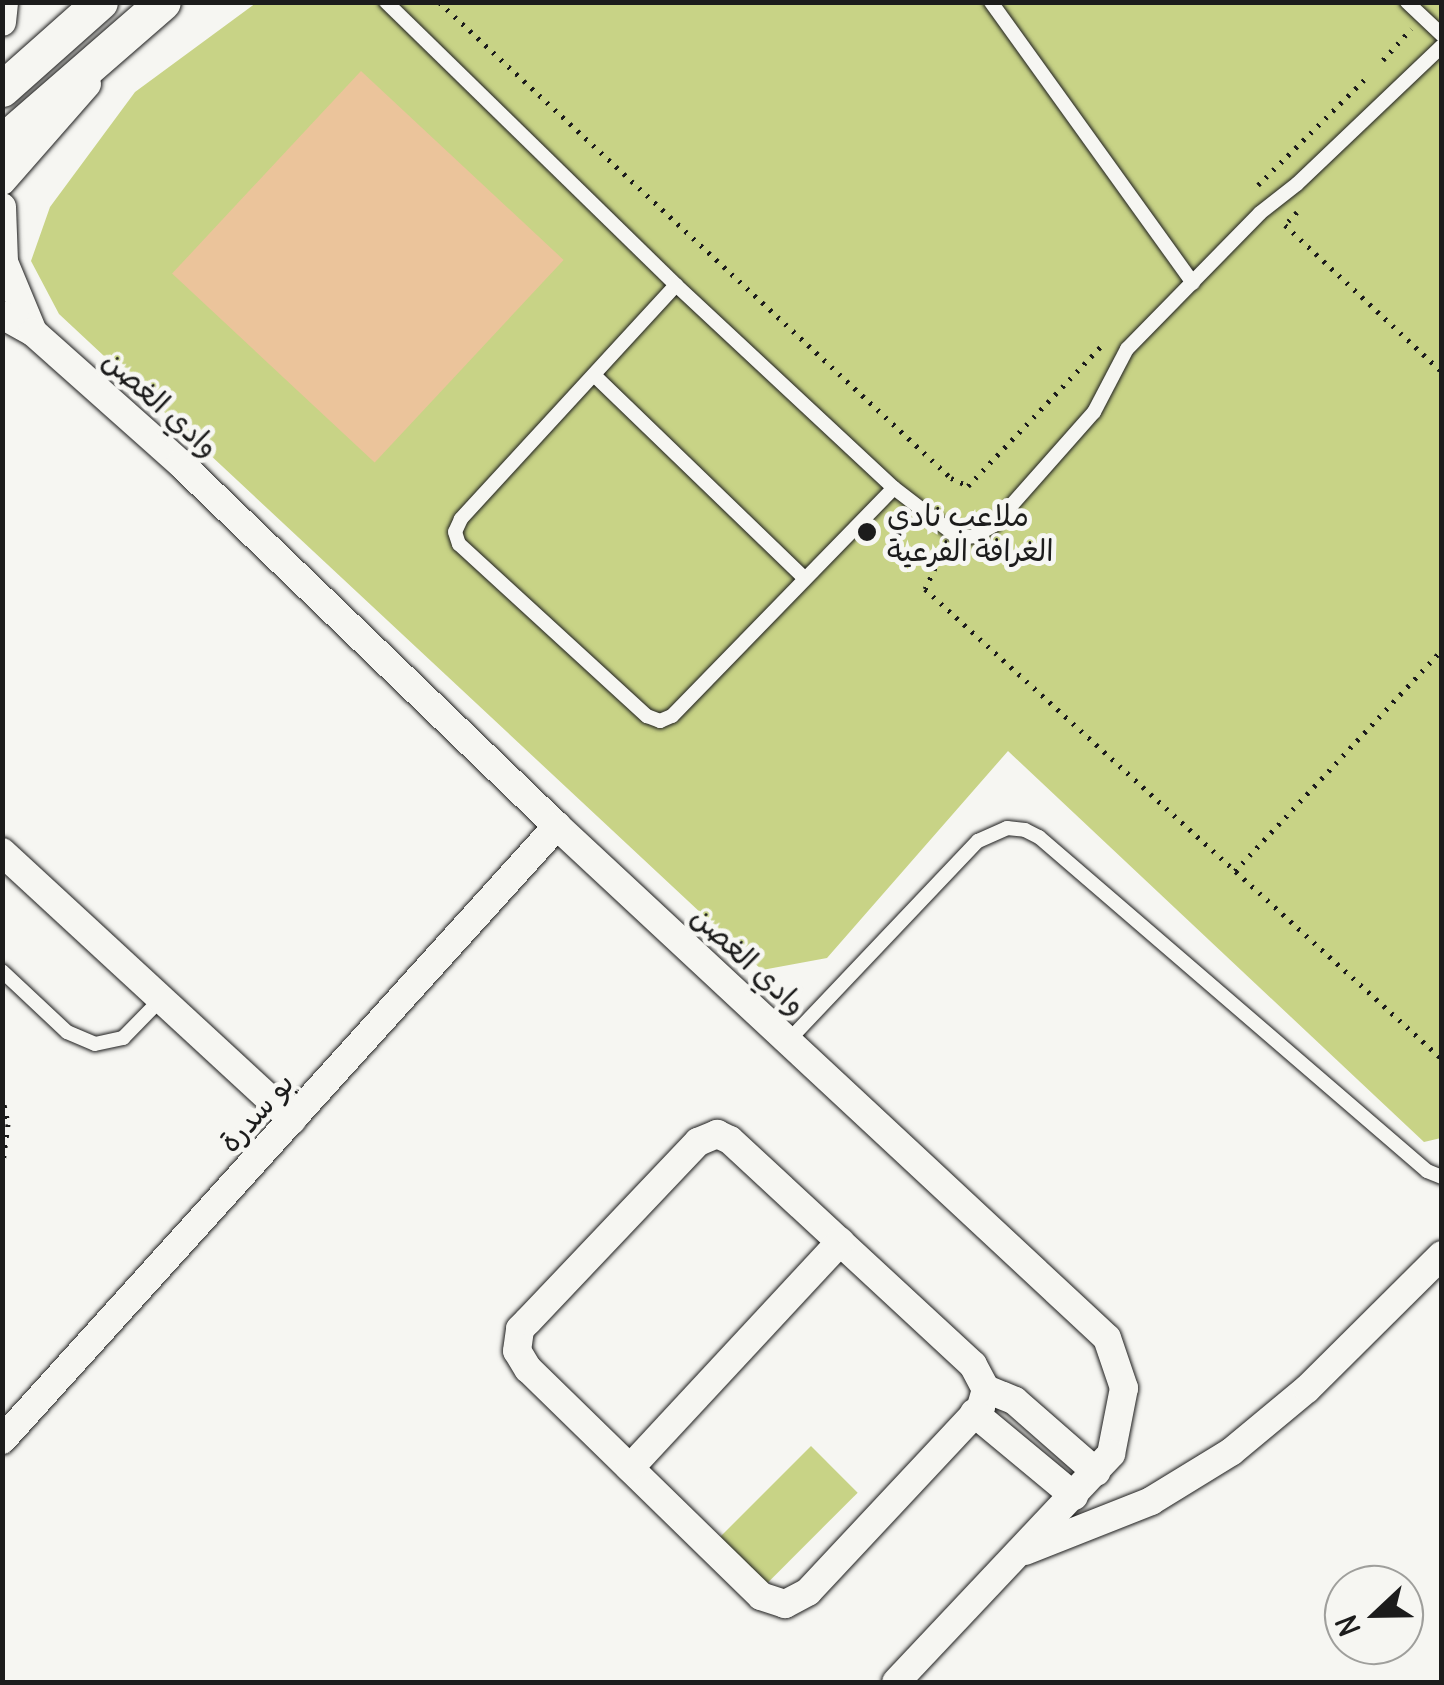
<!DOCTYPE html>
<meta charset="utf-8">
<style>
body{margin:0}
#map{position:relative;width:1444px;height:1685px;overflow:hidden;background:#f6f6f2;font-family:Delius,"Playpen Sans Arabic",sans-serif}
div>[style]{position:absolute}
.green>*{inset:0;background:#c8d386;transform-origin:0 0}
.building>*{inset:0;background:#ebc49b;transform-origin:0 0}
.path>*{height:5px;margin-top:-2.5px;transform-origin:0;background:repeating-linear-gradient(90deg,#1c1c1c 0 2.5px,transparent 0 10.5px)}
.roads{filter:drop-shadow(0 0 2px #1c1c1c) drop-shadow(0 0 2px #1c1c1c)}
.service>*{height:14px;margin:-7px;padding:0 7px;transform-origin:7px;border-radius:7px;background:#f6f6f2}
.minor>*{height:28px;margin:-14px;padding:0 14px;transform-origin:14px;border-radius:14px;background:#f6f6f2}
.tertiary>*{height:35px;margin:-17.5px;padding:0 17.5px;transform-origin:17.5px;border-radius:17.5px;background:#f6f6f2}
.dots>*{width:28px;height:28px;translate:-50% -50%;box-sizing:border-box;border:5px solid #f6f6f2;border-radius:50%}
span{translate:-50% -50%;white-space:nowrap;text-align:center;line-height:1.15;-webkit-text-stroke:10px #f6f6f2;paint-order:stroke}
.street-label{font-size:30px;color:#1c1c1c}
.poi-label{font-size:30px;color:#1c1c1c}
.left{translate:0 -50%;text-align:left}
.frame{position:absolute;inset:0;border:5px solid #1c1c1c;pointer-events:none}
.north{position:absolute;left:1324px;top:1565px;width:100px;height:100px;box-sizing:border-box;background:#f6f6f2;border:2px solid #9f9f9c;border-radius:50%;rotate:248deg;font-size:28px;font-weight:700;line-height:40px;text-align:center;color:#1c1c1c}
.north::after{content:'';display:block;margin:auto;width:35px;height:45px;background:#1c1c1c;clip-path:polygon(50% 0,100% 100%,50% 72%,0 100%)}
</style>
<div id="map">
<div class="green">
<i style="clip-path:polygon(256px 3px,1441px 3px,1441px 1138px,1424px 1142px,1008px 751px,827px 958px,762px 970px,59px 314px,31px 261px,50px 207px,135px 92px)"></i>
<i style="left:811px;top:1446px;width:66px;height:129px;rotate:45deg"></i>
</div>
<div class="building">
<i style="left:361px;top:71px;width:277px;height:277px;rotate:43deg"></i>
</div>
<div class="path">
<i style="left:439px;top:2px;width:699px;rotate:42.91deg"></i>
<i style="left:951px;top:478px;width:19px;rotate:25deg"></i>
<i style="left:968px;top:486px;width:197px;rotate:-46.4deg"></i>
<i style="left:1383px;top:60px;width:42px;rotate:-47.9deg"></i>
<i style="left:1258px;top:185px;width:152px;rotate:-44.7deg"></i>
<i style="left:1297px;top:212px;width:18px;rotate:133deg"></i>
<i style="left:1285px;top:225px;width:215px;rotate:43.1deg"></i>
<i style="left:944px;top:549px;width:44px;rotate:115.4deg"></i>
<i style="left:925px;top:589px;width:699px;rotate:42.27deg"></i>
<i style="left:1235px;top:871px;width:303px;rotate:-46.9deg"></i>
<i style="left:2px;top:1095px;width:30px;rotate:78deg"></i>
<i style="left:8px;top:1124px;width:46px;rotate:97.4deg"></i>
</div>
<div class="roads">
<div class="service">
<i style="left:386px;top:2px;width:405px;rotate:44.3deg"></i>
<i style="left:676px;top:285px;width:298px;rotate:43deg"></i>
<i style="left:894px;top:488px;width:82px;rotate:37.6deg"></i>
<i style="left:959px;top:538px;width:16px;rotate:-7deg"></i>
<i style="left:975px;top:536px;width:22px;rotate:-30deg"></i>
<i style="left:994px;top:525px;width:151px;rotate:-48.5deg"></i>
<i style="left:1094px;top:412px;width:71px;rotate:-62.4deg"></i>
<i style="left:1127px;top:349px;width:190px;rotate:-45.6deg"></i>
<i style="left:1260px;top:213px;width:47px;rotate:-38.1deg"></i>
<i style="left:1297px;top:184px;width:200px;rotate:-43.6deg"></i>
<i style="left:991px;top:2px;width:346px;rotate:54.3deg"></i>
<i style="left:1407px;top:2px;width:48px;rotate:43.3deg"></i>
<i style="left:676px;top:285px;width:318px;rotate:132.6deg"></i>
<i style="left:461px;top:519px;width:14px;rotate:115deg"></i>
<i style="left:455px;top:532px;width:13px;rotate:72deg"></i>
<i style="left:459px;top:544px;width:255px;rotate:42.5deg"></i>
<i style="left:647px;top:716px;width:14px;rotate:21deg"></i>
<i style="left:660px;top:721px;width:13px;rotate:-23deg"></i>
<i style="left:672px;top:716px;width:318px;rotate:-45.8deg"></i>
<i style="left:594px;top:375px;width:293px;rotate:44deg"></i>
<i style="left:2px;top:971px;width:89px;rotate:43.2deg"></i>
<i style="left:67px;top:1032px;width:30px;rotate:23deg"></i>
<i style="left:95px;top:1044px;width:29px;rotate:-12deg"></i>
<i style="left:123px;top:1038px;width:54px;rotate:-45.7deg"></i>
<i style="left:788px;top:1041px;width:276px;rotate:-46.5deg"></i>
<i style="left:978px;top:841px;width:32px;rotate:-24deg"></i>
<i style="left:1007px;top:828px;width:18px;rotate:6deg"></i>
<i style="left:1025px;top:830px;width:16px;rotate:27deg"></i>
<i style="left:1039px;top:837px;width:512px;rotate:40.72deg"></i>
<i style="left:1427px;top:1171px;width:16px;rotate:22deg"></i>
</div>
<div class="minor">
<i style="left:2px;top:22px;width:20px;rotate:-84deg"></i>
<i style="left:2px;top:181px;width:129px;rotate:-48.8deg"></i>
<i style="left:2px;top:207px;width:55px;rotate:87.9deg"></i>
<i style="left:4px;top:262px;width:76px;rotate:67.5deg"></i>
<i style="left:2px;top:315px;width:35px;rotate:29deg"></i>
<i style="left:33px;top:332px;width:197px;rotate:41.7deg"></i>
<i style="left:180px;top:463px;width:523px;rotate:43.92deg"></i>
<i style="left:557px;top:826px;width:751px;rotate:42.95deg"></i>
<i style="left:1107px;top:1338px;width:53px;rotate:71.2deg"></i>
<i style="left:1124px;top:1388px;width:67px;rotate:101.1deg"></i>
<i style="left:1111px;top:1454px;width:313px;rotate:133.3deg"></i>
<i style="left:2px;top:852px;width:395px;rotate:42.7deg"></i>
<i style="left:717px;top:1134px;width:14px;rotate:25deg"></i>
<i style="left:730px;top:1140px;width:331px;rotate:42.8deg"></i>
<i style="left:973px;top:1365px;width:27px;rotate:62deg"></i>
<i style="left:986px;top:1389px;width:19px;rotate:106deg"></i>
<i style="left:981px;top:1407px;width:253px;rotate:133.1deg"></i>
<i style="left:808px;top:1592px;width:26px;rotate:152deg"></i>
<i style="left:785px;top:1604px;width:25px;rotate:-162deg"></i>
<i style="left:761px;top:1596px;width:325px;rotate:-135.7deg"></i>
<i style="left:528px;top:1369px;width:21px;rotate:-121deg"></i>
<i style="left:517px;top:1351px;width:22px;rotate:-82deg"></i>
<i style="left:520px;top:1329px;width:11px;rotate:-45deg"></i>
<i style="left:528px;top:1321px;width:247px;rotate:-46.5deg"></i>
<i style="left:698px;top:1142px;width:21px;rotate:-23deg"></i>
<i style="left:986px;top:1389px;width:31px;rotate:22deg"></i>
<i style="left:1015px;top:1401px;width:108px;rotate:41.2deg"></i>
<i style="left:974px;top:1413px;width:130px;rotate:39.7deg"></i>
<i style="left:2px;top:1440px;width:828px;rotate:-47.89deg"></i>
<i style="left:630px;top:1468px;width:309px;rotate:-47.1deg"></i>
<i style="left:1025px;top:1551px;width:136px;rotate:-21.6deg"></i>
<i style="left:1151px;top:1501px;width:94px;rotate:-31.5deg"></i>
<i style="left:1231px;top:1452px;width:99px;rotate:-39.7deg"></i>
<i style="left:1307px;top:1389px;width:190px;rotate:-44.8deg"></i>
</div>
<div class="tertiary">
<i style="left:2px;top:89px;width:131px;rotate:-41.6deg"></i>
<i style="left:2px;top:142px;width:213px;rotate:-41deg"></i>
</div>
</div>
<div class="dots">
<i style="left:867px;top:532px;background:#1c1c1c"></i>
</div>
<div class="street-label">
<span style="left:161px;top:403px;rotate:42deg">وادي الغصن</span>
<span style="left:749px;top:960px;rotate:43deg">وادي الغصن</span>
<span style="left:256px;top:1112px;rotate:-48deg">بو سدرة</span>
</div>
<div class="poi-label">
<span class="left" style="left:887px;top:532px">ملاعب نادي<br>الغرافة الفرعية</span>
</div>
<div class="frame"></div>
<div class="north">N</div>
</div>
